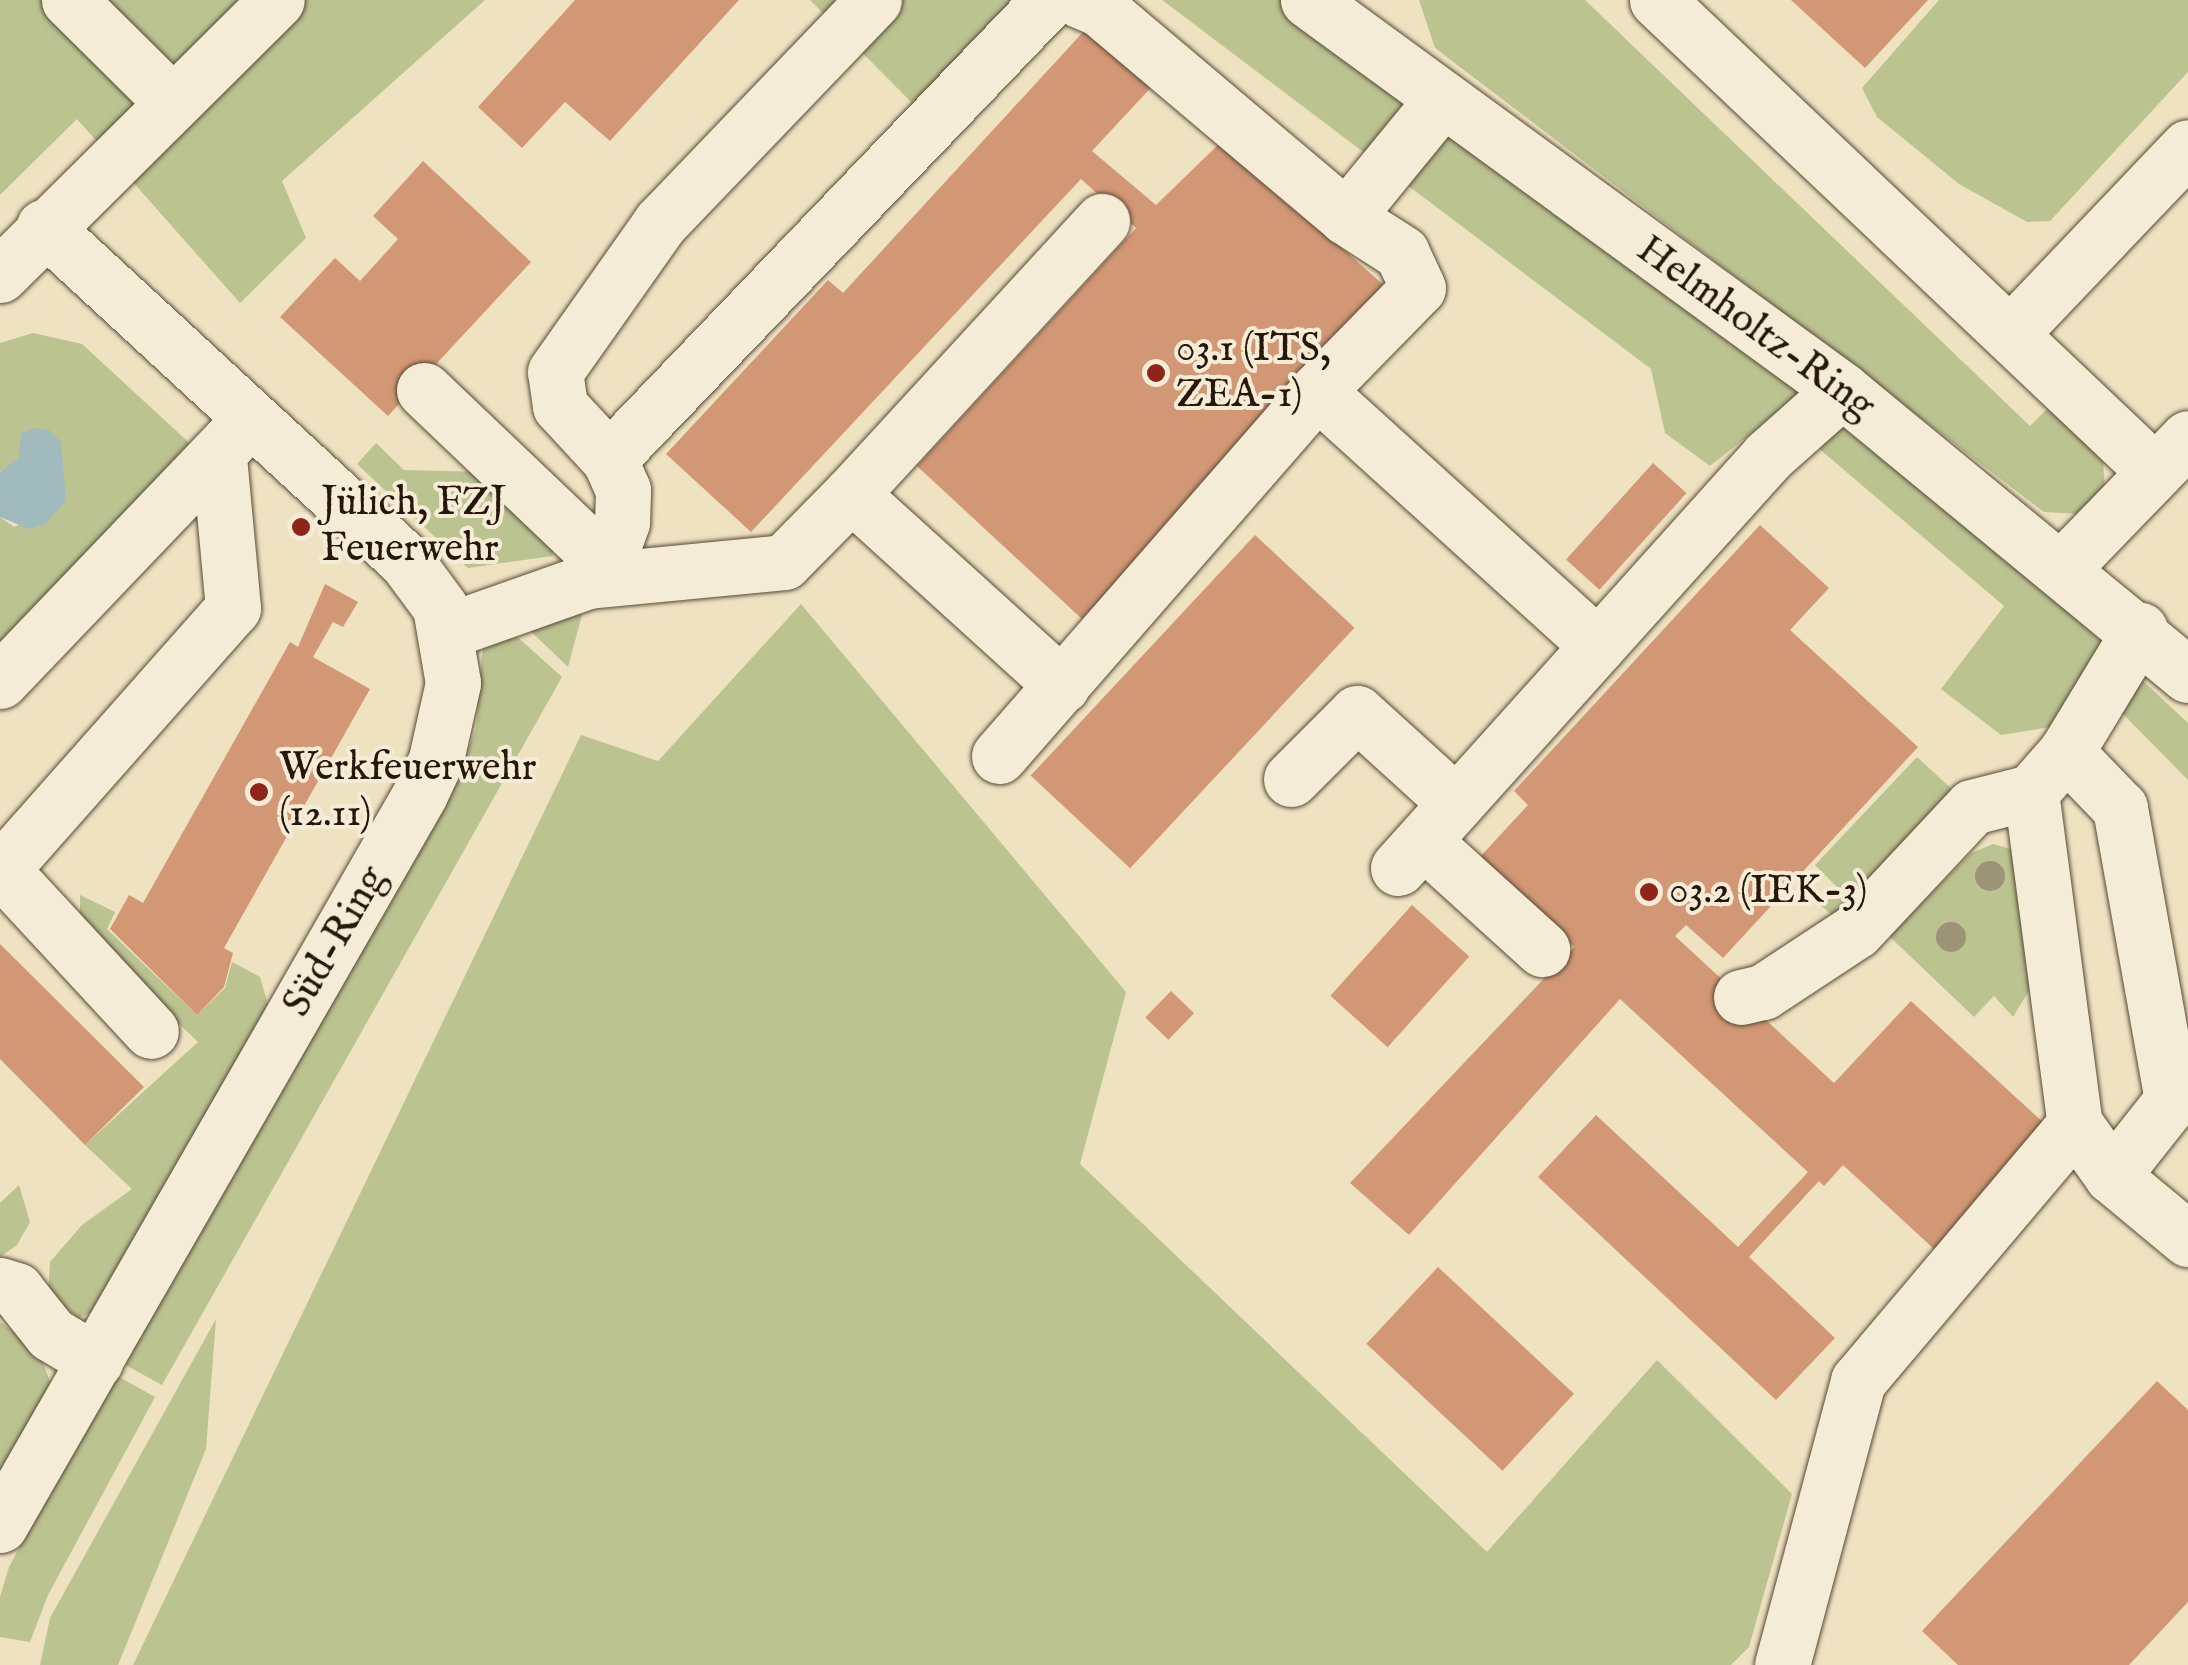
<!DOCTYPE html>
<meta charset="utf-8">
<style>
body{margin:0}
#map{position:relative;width:2188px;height:1665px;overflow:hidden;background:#efe2c1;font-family:"IM FELL English",serif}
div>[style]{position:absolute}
.green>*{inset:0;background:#bbc391}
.water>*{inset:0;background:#a0babe}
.building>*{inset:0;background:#d29775;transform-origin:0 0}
.roads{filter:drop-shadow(0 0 2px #584a37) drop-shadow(0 0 2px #584a37)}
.minor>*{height:55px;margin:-27.5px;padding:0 27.5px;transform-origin:27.5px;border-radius:27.5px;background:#f5ecd7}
.trees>*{width:30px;height:30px;margin:-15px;border-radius:50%;background:#9d9376}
.dots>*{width:28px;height:28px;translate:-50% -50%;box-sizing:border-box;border:5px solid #f5ecd7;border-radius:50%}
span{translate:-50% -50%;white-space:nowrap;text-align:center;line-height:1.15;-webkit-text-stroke:8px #f5ecd7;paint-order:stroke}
.street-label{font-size:40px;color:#261709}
.poi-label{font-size:40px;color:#261709}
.left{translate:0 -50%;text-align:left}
</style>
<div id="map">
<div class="green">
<i style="clip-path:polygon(0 0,485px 0,282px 181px,306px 238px,240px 303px,77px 119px,0 195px)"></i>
<i style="clip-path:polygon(810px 0,1026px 0,918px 109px)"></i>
<i style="clip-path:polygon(1162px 0,1281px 0,1986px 534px,2188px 723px,2188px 780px,2124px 715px,2001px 735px,1941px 689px,2004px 606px,1777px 413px,1710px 466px,1665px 433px,1651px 369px)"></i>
<i style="clip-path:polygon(1419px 0,1585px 0,2030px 426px,2052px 404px,2103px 461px,2105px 489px,2080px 514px,2044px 512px,1435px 48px)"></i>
<i style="clip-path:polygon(1939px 0,2188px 0,2188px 72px,2050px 221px,2027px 222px,1959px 184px,1877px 117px,1862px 88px)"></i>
<i style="clip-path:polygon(33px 333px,82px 344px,197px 450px,0 663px,0 517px,14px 527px,65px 501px,58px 456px,20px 457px,0 472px,0 343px)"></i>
<i style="clip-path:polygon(376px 443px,404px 470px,484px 472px,551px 540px,553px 556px,468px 568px,357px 464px)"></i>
<i style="clip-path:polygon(585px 604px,568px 667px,516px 617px)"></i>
<i style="clip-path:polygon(801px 604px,1126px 992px,1080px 1164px,1487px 1552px,1657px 1360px,1792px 1494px,1749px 1647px,1731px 1665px,133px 1665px,581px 735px,658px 761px)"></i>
<i style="clip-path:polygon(503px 624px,562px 677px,162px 1385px,120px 1362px,460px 774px,476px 728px,483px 644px)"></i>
<i style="clip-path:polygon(1917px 757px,1966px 802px,1842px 923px,1820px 905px,1837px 887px,1815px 865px)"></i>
<i style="clip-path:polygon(1993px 844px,2018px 851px,2038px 976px,2013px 1017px,1994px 996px,1974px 1017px,1889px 936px,1971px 853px)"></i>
<i style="clip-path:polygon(80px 895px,115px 912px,107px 929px,197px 1015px,225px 988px,232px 962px,260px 977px,269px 1008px,100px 1308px,79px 1318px,48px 1295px,50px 1262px,82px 1225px,132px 1189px,85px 1145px,198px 1042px,89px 937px,80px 925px)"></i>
<i style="clip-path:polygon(19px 1185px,30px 1222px,17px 1245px,0 1257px,0 1203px)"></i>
<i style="clip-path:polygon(216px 1319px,206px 1449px,118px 1665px,40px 1665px,50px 1618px)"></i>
<i style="clip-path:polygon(0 1322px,39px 1351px,50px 1382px,47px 1401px,0 1485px)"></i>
<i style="clip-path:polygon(112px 1373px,155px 1397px,48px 1595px,30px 1642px,0 1637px,0 1597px,9px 1567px)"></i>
</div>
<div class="water">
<i style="clip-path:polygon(35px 428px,49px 430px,61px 442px,66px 501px,44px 525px,29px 529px,0 517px,0 472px,19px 457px,21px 433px)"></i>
</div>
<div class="building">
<i style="clip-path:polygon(575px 0,739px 0,610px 141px,565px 102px,522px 148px,478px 107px)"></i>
<i style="clip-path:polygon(1791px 0,1928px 0,1865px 68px)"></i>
<i style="clip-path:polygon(1095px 19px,1158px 80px,1092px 151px,1156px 205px,1222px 141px,1388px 289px,1082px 619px,917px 466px,1136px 228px,1081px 179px,751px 532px,666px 454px,828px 280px,843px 293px)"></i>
<i style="clip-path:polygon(423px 161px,531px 262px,388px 416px,280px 317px,335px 258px,360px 281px,381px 258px,398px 239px,373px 216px)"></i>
<i style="left:1653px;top:463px;width:45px;height:130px;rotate:42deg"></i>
<i style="clip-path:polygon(1760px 525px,1829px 588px,1790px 630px,1918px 747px,1723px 958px,1686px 925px,1675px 936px,1834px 1083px,1911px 1001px,2047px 1126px,1934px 1249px,1843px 1165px,1824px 1186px,1819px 1181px,1749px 1257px,1835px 1338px,1776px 1400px,1538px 1177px,1596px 1115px,1738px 1247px,1808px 1172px,1620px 999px,1409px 1235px,1350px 1183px,1574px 947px,1478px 859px,1528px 805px,1514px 791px)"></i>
<i style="left:1255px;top:535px;width:136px;height:329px;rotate:43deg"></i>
<i style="clip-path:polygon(325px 584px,358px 602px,343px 627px,333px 622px,313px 657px,370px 689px,224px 948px,233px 953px,224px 987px,197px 1015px,110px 929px,129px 895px,143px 903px,290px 642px,298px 647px)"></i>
<i style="left:1412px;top:905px;width:77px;height:122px;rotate:42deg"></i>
<i style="clip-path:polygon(0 944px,144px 1087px,85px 1145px,0 1059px)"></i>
<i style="left:1171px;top:991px;width:32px;height:37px;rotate:44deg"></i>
<i style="left:1438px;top:1267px;width:186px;height:105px;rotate:43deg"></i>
<i style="clip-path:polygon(2157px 1381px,2188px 1410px,2188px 1602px,2129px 1665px,1958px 1665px,1922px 1631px)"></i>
</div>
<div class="roads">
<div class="minor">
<i style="left:69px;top:0;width:145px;rotate:44.7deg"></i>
<i style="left:1079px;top:0;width:23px;rotate:23deg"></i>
<i style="left:1100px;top:9px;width:322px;rotate:40.2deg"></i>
<i style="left:1346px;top:217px;width:150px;rotate:-50.7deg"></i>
<i style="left:1308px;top:0;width:661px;rotate:36.14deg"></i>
<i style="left:1842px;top:390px;width:448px;rotate:39.5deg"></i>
<i style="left:1657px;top:0;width:686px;rotate:43.46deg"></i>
<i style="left:0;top:275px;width:390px;rotate:-44.8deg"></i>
<i style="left:2010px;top:334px;width:258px;rotate:-46.4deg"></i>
<i style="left:424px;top:390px;width:253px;rotate:43.6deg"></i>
<i style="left:1317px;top:391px;width:379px;rotate:42.2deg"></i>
<i style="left:609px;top:459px;width:72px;rotate:-132.8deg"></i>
<i style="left:560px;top:406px;width:34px;rotate:-98deg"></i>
<i style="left:555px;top:372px;width:182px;rotate:-54.8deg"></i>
<i style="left:660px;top:223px;width:309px;rotate:-46.2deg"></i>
<i style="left:851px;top:494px;width:371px;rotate:-47.4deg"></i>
<i style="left:2064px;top:566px;width:178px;rotate:-45.9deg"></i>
<i style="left:588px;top:581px;width:197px;rotate:-5.5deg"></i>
<i style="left:784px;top:562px;width:95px;rotate:-45.4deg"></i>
<i style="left:851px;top:494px;width:285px;rotate:42.2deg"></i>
<i style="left:447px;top:631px;width:150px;rotate:-19.5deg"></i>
<i style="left:588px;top:581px;width:25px;rotate:-42deg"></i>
<i style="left:607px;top:564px;width:45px;rotate:-70.3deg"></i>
<i style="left:622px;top:522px;width:32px;rotate:-88deg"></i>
<i style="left:623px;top:490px;width:34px;rotate:-114deg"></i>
<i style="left:609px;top:459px;width:636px;rotate:-46.21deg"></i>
<i style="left:0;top:681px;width:336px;rotate:-46.3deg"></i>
<i style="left:2066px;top:752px;width:143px;rotate:-58.8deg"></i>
<i style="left:999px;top:756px;width:484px;rotate:-48.9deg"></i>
<i style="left:1317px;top:391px;width:144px;rotate:-45.6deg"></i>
<i style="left:1418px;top:288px;width:38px;rotate:-115deg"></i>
<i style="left:1402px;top:253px;width:67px;rotate:-147.3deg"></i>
<i style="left:1291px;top:779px;width:93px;rotate:-45deg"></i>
<i style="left:1357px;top:713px;width:134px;rotate:42.3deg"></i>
<i style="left:1423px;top:841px;width:161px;rotate:42.2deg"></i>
<i style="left:0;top:868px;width:222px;rotate:47.2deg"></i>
<i style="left:1398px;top:868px;width:554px;rotate:-48.07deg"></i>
<i style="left:1768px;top:456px;width:99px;rotate:-41.7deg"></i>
<i style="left:1px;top:870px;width:350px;rotate:-48.5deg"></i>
<i style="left:233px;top:608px;width:152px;rotate:-95.3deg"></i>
<i style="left:1741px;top:997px;width:23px;rotate:-13deg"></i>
<i style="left:1763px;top:992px;width:111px;rotate:-33.3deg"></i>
<i style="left:1856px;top:931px;width:170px;rotate:-46.9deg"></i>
<i style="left:1972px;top:807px;width:61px;rotate:-14.3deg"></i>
<i style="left:2112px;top:1176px;width:99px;rotate:39.7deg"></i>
<i style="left:0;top:1285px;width:17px;rotate:17deg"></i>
<i style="left:16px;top:1290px;width:56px;rotate:51.5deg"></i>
<i style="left:51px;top:1334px;width:52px;rotate:31deg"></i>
<i style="left:0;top:1525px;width:843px;rotate:-60.12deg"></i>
<i style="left:420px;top:794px;width:38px;rotate:-65deg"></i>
<i style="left:436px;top:759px;width:78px;rotate:-77.4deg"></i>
<i style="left:453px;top:683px;width:77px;rotate:-99.7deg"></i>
<i style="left:440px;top:607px;width:57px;rotate:-126.5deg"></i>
<i style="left:406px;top:561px;width:493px;rotate:-137.3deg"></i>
<i style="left:1782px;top:1665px;width:294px;rotate:-75deg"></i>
<i style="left:1858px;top:1381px;width:336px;rotate:-49.8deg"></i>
<i style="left:2075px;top:1124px;width:64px;rotate:54.6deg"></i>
<i style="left:2112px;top:1176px;width:97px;rotate:-51.7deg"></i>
<i style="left:2172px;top:1100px;width:297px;rotate:-100.1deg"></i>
<i style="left:2120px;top:808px;width:78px;rotate:-134deg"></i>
<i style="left:2066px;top:752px;width:53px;rotate:131.2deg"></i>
<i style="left:2031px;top:792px;width:335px;rotate:82.5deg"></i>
</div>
</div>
<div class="trees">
<i style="left:1990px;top:876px"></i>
<i style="left:1951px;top:937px"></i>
</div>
<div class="dots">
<i style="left:1156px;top:373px;background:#8f2418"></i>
<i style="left:301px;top:527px;background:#8f2418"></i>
<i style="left:259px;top:792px;background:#8f2418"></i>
<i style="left:1649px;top:892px;background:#8f2418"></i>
</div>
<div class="street-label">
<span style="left:1755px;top:329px;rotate:36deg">Helmholtz-Ring</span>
<span style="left:336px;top:942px;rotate:-60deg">Süd-Ring</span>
</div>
<div class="poi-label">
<span class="left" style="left:1176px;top:373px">03.1 (ITS,<br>ZEA-1)</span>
<span class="left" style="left:321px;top:527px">Jülich, FZJ<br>Feuerwehr</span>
<span class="left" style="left:279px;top:792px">Werkfeuerwehr<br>(12.11)</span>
<span class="left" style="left:1669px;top:892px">03.2 (IEK-3)</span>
</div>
</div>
